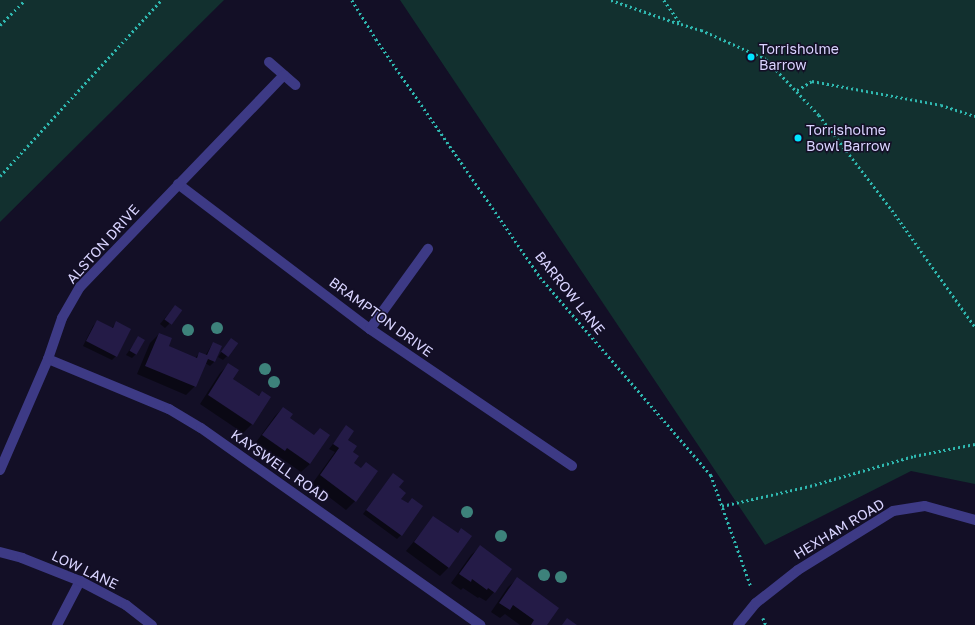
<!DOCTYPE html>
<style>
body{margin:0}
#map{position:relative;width:975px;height:625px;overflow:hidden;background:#130f26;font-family:"Golos Text",sans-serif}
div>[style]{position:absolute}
.green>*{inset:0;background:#12302f}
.shadow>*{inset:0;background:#0007}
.building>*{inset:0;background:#241b47;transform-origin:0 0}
.path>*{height:2.5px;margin-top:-1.25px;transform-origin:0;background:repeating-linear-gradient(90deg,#2fb8b0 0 2px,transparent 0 5px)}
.minor>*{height:10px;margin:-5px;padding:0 5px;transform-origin:5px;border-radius:5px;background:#3d3a85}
.tertiary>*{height:10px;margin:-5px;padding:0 5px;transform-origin:5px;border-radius:5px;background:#3d3a85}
.trees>*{width:12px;height:12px;margin:-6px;border-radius:50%;background:#3d827b}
.dots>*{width:11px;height:11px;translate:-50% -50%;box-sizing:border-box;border:2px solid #130f26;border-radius:50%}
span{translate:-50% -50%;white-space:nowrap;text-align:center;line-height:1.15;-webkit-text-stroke:3px #130f26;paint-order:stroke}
.poi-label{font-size:14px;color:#d9d4ff}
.left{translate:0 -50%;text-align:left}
.street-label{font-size:14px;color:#d9d4ff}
</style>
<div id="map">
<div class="green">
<i style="clip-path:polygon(0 0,224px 0,0 222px)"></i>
<i style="clip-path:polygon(400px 0,975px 0,975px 484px,911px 471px,765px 545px)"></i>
</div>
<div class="shadow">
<i style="clip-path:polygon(175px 306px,169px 324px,165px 328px,160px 324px)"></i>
<i style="clip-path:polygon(97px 322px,111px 329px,116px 323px,116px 356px,112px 360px,83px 346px,93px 326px)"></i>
<i style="clip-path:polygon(159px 334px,168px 346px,195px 358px,200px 353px,205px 356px,213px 343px,221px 346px,214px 362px,210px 366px,205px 363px,195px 386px,186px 395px,137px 374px,150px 343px)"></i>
<i style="clip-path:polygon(138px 338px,136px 354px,132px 358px,126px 355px)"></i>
<i style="clip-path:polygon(227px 344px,227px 356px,223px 360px,218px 357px)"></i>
<i style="clip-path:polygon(228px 365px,232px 379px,258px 396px,262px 393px,252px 424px,243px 433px,200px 404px,220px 373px)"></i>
<i style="clip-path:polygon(283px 408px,310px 464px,301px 472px,278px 456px,275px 459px,254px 445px,275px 416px)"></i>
<i style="clip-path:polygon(347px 426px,346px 439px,351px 452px,355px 501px,346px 510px,312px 484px,335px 452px,329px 449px)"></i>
<i style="clip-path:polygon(393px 474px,400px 499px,407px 504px,412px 499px,401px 535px,397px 539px,363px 514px)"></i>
<i style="clip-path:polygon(434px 517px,457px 534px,461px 529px,449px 567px,440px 576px,406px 551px)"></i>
<i style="clip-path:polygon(480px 547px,494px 592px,486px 601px,479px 597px,478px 598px,463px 588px,461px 590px,451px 583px,471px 555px)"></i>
<i style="clip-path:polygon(517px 579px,545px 625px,520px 625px,505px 614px,500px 618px,491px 612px,508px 587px)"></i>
</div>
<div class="building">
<i style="left:175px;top:305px;width:9px;height:18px;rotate:36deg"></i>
<i style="clip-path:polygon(97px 320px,113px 328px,116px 321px,131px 329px,117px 357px,86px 341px)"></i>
<i style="clip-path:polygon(159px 333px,172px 338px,169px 346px,197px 358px,199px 352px,207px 355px,213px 342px,222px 346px,215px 362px,208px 359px,196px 387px,145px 366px)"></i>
<i style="left:138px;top:336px;width:8px;height:17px;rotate:30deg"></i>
<i style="left:231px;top:338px;width:9px;height:17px;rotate:36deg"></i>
<i style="clip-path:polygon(228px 363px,239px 370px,233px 379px,259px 396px,262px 391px,271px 397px,253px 425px,208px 395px)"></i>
<i style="clip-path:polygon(283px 407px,293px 414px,290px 418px,314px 435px,320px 428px,330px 435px,310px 464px,287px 448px,285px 451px,262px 435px)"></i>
<i style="clip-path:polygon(346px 425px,354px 431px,348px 440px,357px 446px,353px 452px,359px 456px,354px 463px,361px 468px,366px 462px,378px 471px,356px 502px,320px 475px,339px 448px,333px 444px)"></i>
<i style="clip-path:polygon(393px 473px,404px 481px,399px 487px,406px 493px,401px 499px,408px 503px,412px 498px,423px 506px,402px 536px,366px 510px)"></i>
<i style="clip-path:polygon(433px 516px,458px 533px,461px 528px,472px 536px,449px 568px,414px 542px)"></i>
<i style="clip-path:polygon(480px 545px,512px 569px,495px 593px,488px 588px,487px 590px,472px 579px,471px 582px,459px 574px)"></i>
<i style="clip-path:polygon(517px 577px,559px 608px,547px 625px,531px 625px,534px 620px,513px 605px,510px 610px,499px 603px)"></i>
<i style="clip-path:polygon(567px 618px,577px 625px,562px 625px)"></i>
</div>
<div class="path">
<i style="left:352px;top:0;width:46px;rotate:58.4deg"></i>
<i style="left:376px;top:39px;width:289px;rotate:55.4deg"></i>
<i style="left:540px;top:277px;width:262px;rotate:49.2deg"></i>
<i style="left:711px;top:475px;width:119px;rotate:70.3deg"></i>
<i style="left:611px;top:0;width:73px;rotate:19.2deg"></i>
<i style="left:664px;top:0;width:29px;rotate:55deg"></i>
<i style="left:681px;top:24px;width:21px;rotate:17deg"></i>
<i style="left:701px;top:30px;width:71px;rotate:24deg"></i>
<i style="left:766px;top:59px;width:77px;rotate:46.6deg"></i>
<i style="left:819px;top:115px;width:120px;rotate:52.5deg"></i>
<i style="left:892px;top:210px;width:143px;rotate:54.6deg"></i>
<i style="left:0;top:25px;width:35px;rotate:-45deg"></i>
<i style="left:797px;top:90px;width:17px;rotate:-31deg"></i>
<i style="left:812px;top:81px;width:131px;rotate:10.5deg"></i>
<i style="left:941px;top:105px;width:36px;rotate:18deg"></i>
<i style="left:0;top:176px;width:239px;rotate:-47.5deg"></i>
<i style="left:722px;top:506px;width:90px;rotate:-12.8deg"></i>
<i style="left:810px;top:486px;width:108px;rotate:-16.1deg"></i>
<i style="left:914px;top:456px;width:62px;rotate:-11.1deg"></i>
<i style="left:763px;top:618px;width:8px;rotate:67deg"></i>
</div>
<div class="minor">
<i style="left:269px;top:62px;width:35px;rotate:41deg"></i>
<i style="left:178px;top:184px;width:241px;rotate:37.1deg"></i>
<i style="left:370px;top:329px;width:244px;rotate:34.1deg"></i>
<i style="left:370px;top:329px;width:99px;rotate:-54.1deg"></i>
<i style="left:48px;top:359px;width:131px;rotate:22.5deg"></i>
<i style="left:169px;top:409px;width:37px;rotate:31deg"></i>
<i style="left:201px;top:428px;width:342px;rotate:35.2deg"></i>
<i style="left:0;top:470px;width:121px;rotate:-66.6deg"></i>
<i style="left:48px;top:359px;width:43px;rotate:-71.1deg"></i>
<i style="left:62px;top:318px;width:36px;rotate:-60deg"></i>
<i style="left:80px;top:287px;width:294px;rotate:-46.1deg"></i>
<i style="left:57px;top:625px;width:50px;rotate:-62.4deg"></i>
<i style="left:738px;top:625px;width:28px;rotate:-51deg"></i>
<i style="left:756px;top:603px;width:53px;rotate:-38.2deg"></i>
<i style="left:798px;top:570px;width:112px;rotate:-31.8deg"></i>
<i style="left:893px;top:511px;width:32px;rotate:-9deg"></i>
<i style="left:925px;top:506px;width:52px;rotate:15.6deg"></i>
</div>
<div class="tertiary">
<i style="left:0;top:552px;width:23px;rotate:15deg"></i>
<i style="left:22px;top:558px;width:62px;rotate:21.6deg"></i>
<i style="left:80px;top:581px;width:52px;rotate:27.6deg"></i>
<i style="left:126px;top:605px;width:33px;rotate:38deg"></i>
</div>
<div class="trees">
<i style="left:217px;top:328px"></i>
<i style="left:188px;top:330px"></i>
<i style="left:265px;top:369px"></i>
<i style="left:274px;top:382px"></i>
<i style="left:467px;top:512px"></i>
<i style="left:501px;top:536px"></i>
<i style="left:544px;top:575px"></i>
<i style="left:561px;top:577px"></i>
</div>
<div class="dots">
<i style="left:751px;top:57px;background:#00e5ff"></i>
<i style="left:798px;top:138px;background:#00e5ff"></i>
</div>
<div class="poi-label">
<span class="left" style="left:759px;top:57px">Torrisholme<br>Barrow</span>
<span class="left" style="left:806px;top:138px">Torrisholme<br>Bowl Barrow</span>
</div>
<div class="street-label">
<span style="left:103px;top:244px;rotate:-48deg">ALSTON DRIVE</span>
<span style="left:570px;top:293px;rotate:51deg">BARROW LANE</span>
<span style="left:381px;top:317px;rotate:36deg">BRAMPTON DRIVE</span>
<span style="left:280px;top:466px;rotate:35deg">KAYSWELL ROAD</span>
<span style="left:839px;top:529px;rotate:-31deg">HEXHAM ROAD</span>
<span style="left:85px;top:570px;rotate:25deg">LOW LANE</span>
</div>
</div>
